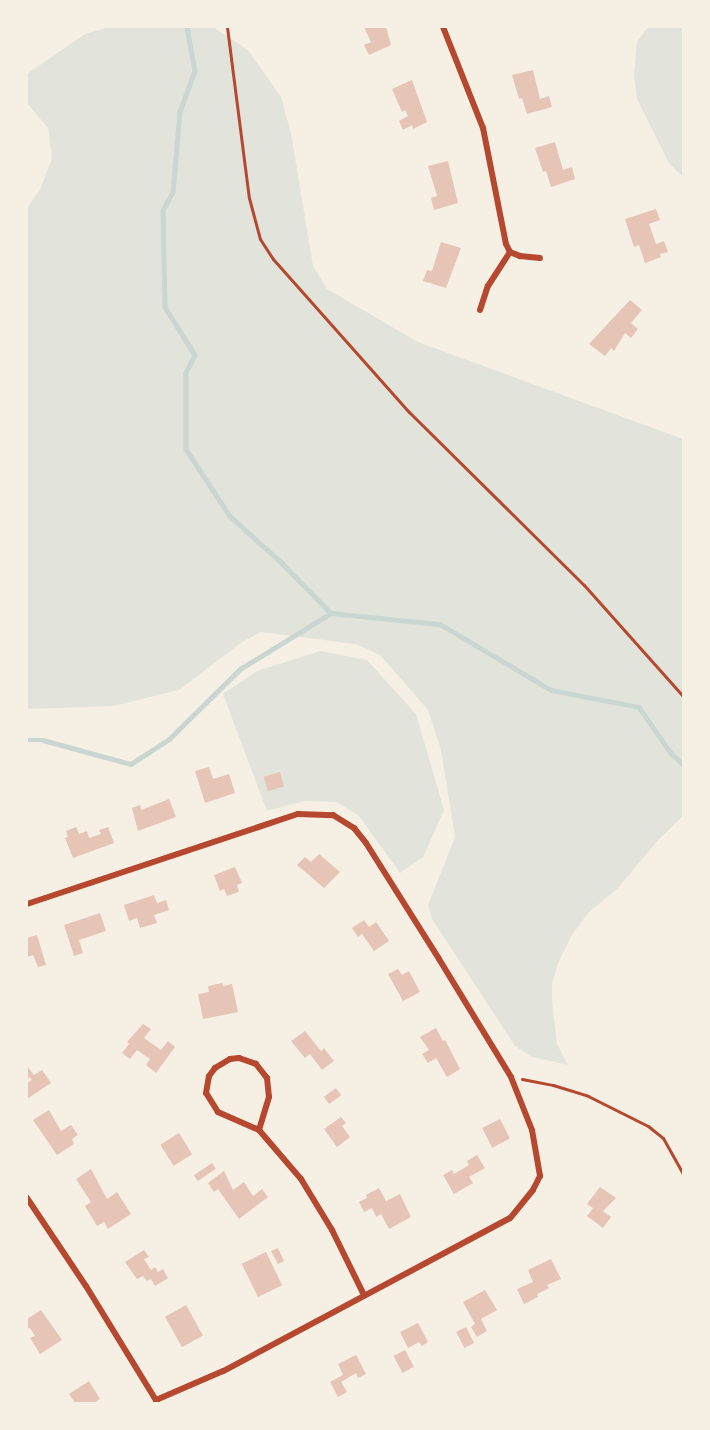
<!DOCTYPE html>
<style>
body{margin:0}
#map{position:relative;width:710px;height:1430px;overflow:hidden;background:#f6efe4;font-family:"Golos Text",sans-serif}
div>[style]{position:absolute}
.green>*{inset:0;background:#e2e4dc}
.stream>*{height:4.5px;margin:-2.25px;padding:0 2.25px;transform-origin:2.25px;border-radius:2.25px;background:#c9d6d2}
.building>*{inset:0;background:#e6c5b7;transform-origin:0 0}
.path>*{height:3px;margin:-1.5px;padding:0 1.5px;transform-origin:1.5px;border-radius:1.5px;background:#b5482f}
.minor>*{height:6px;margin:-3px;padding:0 3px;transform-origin:3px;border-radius:3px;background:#b5482f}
span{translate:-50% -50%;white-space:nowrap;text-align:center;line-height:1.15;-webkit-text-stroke:4.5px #f6efe4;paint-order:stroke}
.frame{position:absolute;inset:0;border:28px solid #f6efe4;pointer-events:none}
</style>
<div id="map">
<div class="green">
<i style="clip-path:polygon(109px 27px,213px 27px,248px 50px,281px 97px,291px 133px,313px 266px,327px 289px,418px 342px,683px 439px,683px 816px,659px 839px,618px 888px,588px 913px,572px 935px,558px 963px,552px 984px,552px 1000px,557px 1044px,568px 1065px,532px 1057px,515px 1046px,432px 919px,428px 905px,455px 837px,441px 750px,428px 710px,380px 655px,356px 644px,261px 632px,242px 642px,179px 690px,113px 706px,27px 709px,27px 208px,40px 190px,52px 158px,48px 128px,27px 103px,27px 74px,85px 34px)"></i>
<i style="clip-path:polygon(648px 27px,683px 27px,683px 177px,669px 163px,637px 99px,634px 75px,637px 42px)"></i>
<i style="clip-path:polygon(320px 651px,367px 660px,416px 714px,444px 810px,423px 857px,400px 873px,359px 816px,337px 802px,304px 801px,267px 811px,223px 694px,257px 671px)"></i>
</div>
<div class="stream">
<i style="left:187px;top:27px;width:45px;rotate:79.7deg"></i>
<i style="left:195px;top:71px;width:44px;rotate:110.1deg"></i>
<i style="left:180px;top:112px;width:80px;rotate:95deg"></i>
<i style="left:173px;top:192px;width:21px;rotate:118deg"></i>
<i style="left:163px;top:211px;width:96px;rotate:88.8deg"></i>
<i style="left:165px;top:307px;width:57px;rotate:58deg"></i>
<i style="left:195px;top:355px;width:20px;rotate:117deg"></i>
<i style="left:186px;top:373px;width:76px;rotate:90deg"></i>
<i style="left:186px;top:449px;width:80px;rotate:56.7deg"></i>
<i style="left:230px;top:516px;width:70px;rotate:42.1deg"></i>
<i style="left:282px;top:563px;width:70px;rotate:45.6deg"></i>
<i style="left:27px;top:740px;width:16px"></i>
<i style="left:43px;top:740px;width:91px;rotate:15.3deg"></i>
<i style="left:131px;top:764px;width:45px;rotate:-33.3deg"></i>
<i style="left:169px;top:739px;width:100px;rotate:-44.6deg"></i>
<i style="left:240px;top:669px;width:107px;rotate:-31.6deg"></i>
<i style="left:331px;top:613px;width:110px;rotate:5.8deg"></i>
<i style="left:440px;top:624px;width:129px;rotate:30.7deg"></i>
<i style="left:551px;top:690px;width:90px;rotate:10.9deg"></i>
<i style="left:639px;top:707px;width:56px;rotate:55.2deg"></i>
<i style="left:671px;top:753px;width:16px;rotate:43deg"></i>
</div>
<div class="building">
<i style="clip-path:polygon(364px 27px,386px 27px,391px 45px,369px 55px,364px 45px,371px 42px)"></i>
<i style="clip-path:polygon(533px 70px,540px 99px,549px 96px,552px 107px,527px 114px,522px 98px,519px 99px,512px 75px)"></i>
<i style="clip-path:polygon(412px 80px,427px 122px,413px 129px,412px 125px,403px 130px,399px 121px,408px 116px,405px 110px,402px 112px,392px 89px)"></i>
<i style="clip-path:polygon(555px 142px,563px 170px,572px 167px,575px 179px,551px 187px,546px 171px,543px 172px,535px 148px)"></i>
<i style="clip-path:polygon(448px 161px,458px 203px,434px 210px,431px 198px,437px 196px,428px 166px)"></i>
<i style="clip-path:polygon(656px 209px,660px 220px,649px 224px,656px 244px,664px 241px,668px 252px,660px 254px,661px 257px,645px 263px,639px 245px,634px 247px,625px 219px)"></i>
<i style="clip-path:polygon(441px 242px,461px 248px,446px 288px,423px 281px,427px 270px,432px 271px)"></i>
<i style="clip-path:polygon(630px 300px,642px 310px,631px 323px,638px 329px,631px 338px,625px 333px,614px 351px,611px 348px,605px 356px,589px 344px)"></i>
<i style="clip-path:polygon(209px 767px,213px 779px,229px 774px,235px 793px,205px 803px,195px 771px)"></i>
<i style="left:280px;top:772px;width:15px;height:17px;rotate:74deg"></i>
<i style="clip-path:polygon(169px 799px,176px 817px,138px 831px,132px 808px,140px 805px,141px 810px)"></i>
<i style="clip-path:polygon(76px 827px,79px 834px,87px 831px,89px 838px,101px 834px,99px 830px,108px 827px,114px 843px,73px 858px,65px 838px,68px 837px,66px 831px)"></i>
<i style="clip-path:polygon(319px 854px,340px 872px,324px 888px,297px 865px,305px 857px,311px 862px)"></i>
<i style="clip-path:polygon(235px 867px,242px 883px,237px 885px,239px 892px,227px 896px,224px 889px,220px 891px,214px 875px)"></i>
<i style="clip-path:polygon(154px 895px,157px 903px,166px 900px,169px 910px,154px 915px,157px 923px,140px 928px,137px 918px,129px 921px,124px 905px)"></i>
<i style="clip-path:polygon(100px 913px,106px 931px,79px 940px,83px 953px,74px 956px,64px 925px)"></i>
<i style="clip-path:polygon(364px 920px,369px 927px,376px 922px,389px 941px,374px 951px,362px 934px,358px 937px,352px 928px)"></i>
<i style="clip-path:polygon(37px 935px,46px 965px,38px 967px,33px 955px,27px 957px,27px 938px)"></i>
<i style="clip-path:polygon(398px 969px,402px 975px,409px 971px,420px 992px,403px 1001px,388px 974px)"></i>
<i style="clip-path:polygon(222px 983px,223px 986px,232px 984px,238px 1012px,203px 1019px,198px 994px,209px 992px,208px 986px)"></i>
<i style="clip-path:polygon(143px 1024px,151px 1029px,144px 1038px,161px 1050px,168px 1041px,175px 1047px,156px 1073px,146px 1065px,150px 1059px,137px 1050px,130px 1059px,122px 1053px,129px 1044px,127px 1042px)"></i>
<i style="clip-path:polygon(436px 1028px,443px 1041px,445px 1040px,460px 1069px,447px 1077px,436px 1058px,428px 1063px,422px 1054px,429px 1050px,420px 1037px)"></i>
<i style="clip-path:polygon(305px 1031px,321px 1051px,324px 1048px,334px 1061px,322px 1070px,310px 1054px,305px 1058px,291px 1041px)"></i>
<i style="clip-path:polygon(27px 1066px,34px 1075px,42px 1070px,51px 1083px,27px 1099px,27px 1083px,32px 1080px,30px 1077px,27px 1080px)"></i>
<i style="left:336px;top:1088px;width:9px;height:15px;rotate:54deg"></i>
<i style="clip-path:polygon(49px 1110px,61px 1131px,71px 1125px,78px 1135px,72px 1139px,74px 1144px,57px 1155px,33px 1120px)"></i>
<i style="clip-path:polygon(341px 1117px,346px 1123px,342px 1126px,350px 1137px,337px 1147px,324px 1129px)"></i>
<i style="left:500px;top:1119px;width:22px;height:20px;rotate:63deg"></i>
<i style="left:179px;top:1133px;width:25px;height:22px;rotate:58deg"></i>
<i style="clip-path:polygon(477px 1155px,485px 1168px,469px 1177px,473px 1183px,454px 1194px,443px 1175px,452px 1170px,454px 1174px,469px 1165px,467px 1161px)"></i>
<i style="left:212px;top:1163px;width:7px;height:22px;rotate:56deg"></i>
<i style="clip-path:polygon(91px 1169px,107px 1199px,117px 1192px,131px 1214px,108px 1229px,104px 1222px,97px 1226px,85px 1206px,91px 1202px,76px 1179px)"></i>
<i style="clip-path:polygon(224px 1171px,233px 1190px,244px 1182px,253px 1196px,262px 1189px,268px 1197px,239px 1219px,218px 1189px,214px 1192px,208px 1183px)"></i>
<i style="clip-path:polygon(600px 1187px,616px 1198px,603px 1211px,611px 1217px,603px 1228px,587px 1216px,593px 1208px,587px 1204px)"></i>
<i style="clip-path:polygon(379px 1188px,386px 1201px,400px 1194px,411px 1217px,389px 1229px,381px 1214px,376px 1217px,372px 1208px,364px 1212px,359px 1202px,367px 1198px,366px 1195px)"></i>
<i style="clip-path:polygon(278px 1248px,284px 1261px,278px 1264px,271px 1251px)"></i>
<i style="clip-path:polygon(144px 1250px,149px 1257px,144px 1259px,151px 1270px,155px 1267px,158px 1272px,163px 1269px,168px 1278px,155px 1286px,151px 1279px,147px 1281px,143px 1276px,137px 1279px,125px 1262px)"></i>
<i style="left:266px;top:1252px;width:37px;height:27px;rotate:64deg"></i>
<i style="clip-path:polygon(551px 1259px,561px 1279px,547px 1285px,549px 1288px,537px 1294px,538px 1297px,524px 1304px,517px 1289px,533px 1282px,528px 1270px)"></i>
<i style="clip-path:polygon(485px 1290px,497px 1310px,481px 1319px,487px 1331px,477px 1337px,471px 1327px,475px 1324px,463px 1302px)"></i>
<i style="left:186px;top:1305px;width:35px;height:24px;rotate:61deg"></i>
<i style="clip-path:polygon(41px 1310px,62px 1340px,40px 1354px,30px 1338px,35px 1336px,30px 1328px,27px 1329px,27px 1319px)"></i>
<i style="clip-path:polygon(418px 1323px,428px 1342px,422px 1346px,419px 1342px,408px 1348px,400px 1332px)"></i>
<i style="left:466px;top:1327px;width:18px;height:11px;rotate:63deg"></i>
<i style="left:405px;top:1350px;width:19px;height:13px;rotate:62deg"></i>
<i style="clip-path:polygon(356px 1355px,366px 1374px,358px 1378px,356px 1373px,341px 1382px,347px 1392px,338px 1397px,330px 1382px,343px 1375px,338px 1364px)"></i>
<i style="clip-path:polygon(89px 1381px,100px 1399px,94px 1403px,75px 1403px,69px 1394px)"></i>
</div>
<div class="path">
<i style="left:227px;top:27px;width:172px;rotate:82.7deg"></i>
<i style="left:249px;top:198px;width:42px;rotate:75deg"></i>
<i style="left:260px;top:239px;width:24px;rotate:57deg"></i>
<i style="left:273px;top:259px;width:205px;rotate:48.4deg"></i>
<i style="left:409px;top:412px;width:246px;rotate:44.7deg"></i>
<i style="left:584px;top:585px;width:149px;rotate:48.3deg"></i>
<i style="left:522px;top:1079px;width:32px;rotate:11deg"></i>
<i style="left:553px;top:1085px;width:37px;rotate:17deg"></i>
<i style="left:588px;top:1096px;width:67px;rotate:26.6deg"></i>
<i style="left:648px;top:1126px;width:19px;rotate:39deg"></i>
<i style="left:663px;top:1138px;width:41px;rotate:60.9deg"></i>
</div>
<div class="minor">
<i style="left:443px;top:27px;width:109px;rotate:68.4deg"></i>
<i style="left:483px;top:128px;width:118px;rotate:78.8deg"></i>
<i style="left:506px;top:244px;width:9px;rotate:63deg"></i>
<i style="left:510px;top:252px;width:11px;rotate:22deg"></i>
<i style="left:520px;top:256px;width:20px;rotate:6deg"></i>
<i style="left:480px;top:310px;width:25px;rotate:-72deg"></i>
<i style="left:488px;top:286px;width:40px;rotate:-57.1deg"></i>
<i style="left:27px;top:904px;width:286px;rotate:-18.4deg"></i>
<i style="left:298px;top:814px;width:35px;rotate:2deg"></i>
<i style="left:333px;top:815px;width:25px;rotate:32deg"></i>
<i style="left:354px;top:828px;width:19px;rotate:51deg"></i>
<i style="left:366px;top:843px;width:137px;rotate:57.8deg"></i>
<i style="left:439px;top:959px;width:138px;rotate:58.6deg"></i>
<i style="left:511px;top:1077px;width:57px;rotate:68.4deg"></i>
<i style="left:532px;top:1130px;width:47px;rotate:80.1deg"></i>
<i style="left:540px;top:1176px;width:16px;rotate:117deg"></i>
<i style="left:533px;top:1190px;width:36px;rotate:129deg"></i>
<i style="left:510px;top:1218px;width:325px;rotate:151.9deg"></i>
<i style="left:223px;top:1371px;width:73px;rotate:156.6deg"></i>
<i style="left:239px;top:1058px;width:18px;rotate:19deg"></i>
<i style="left:256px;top:1064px;width:18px;rotate:52deg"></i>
<i style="left:267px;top:1078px;width:19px;rotate:84deg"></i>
<i style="left:269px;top:1097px;width:34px;rotate:107deg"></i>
<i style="left:259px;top:1130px;width:45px;rotate:-156.3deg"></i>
<i style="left:218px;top:1112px;width:22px;rotate:-122deg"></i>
<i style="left:206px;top:1093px;width:17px;rotate:-80deg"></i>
<i style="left:209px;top:1076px;width:10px;rotate:-53deg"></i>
<i style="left:215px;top:1068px;width:17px;rotate:-31deg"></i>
<i style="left:230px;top:1059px;width:9px;rotate:-6deg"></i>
<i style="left:259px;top:1130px;width:65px;rotate:49.4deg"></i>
<i style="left:301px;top:1179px;width:60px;rotate:58.7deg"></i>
<i style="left:332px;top:1230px;width:72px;rotate:63.8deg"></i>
<i style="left:27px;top:1198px;width:106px;rotate:56.2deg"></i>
<i style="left:86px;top:1286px;width:136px;rotate:58.5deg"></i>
</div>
<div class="frame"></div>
</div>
